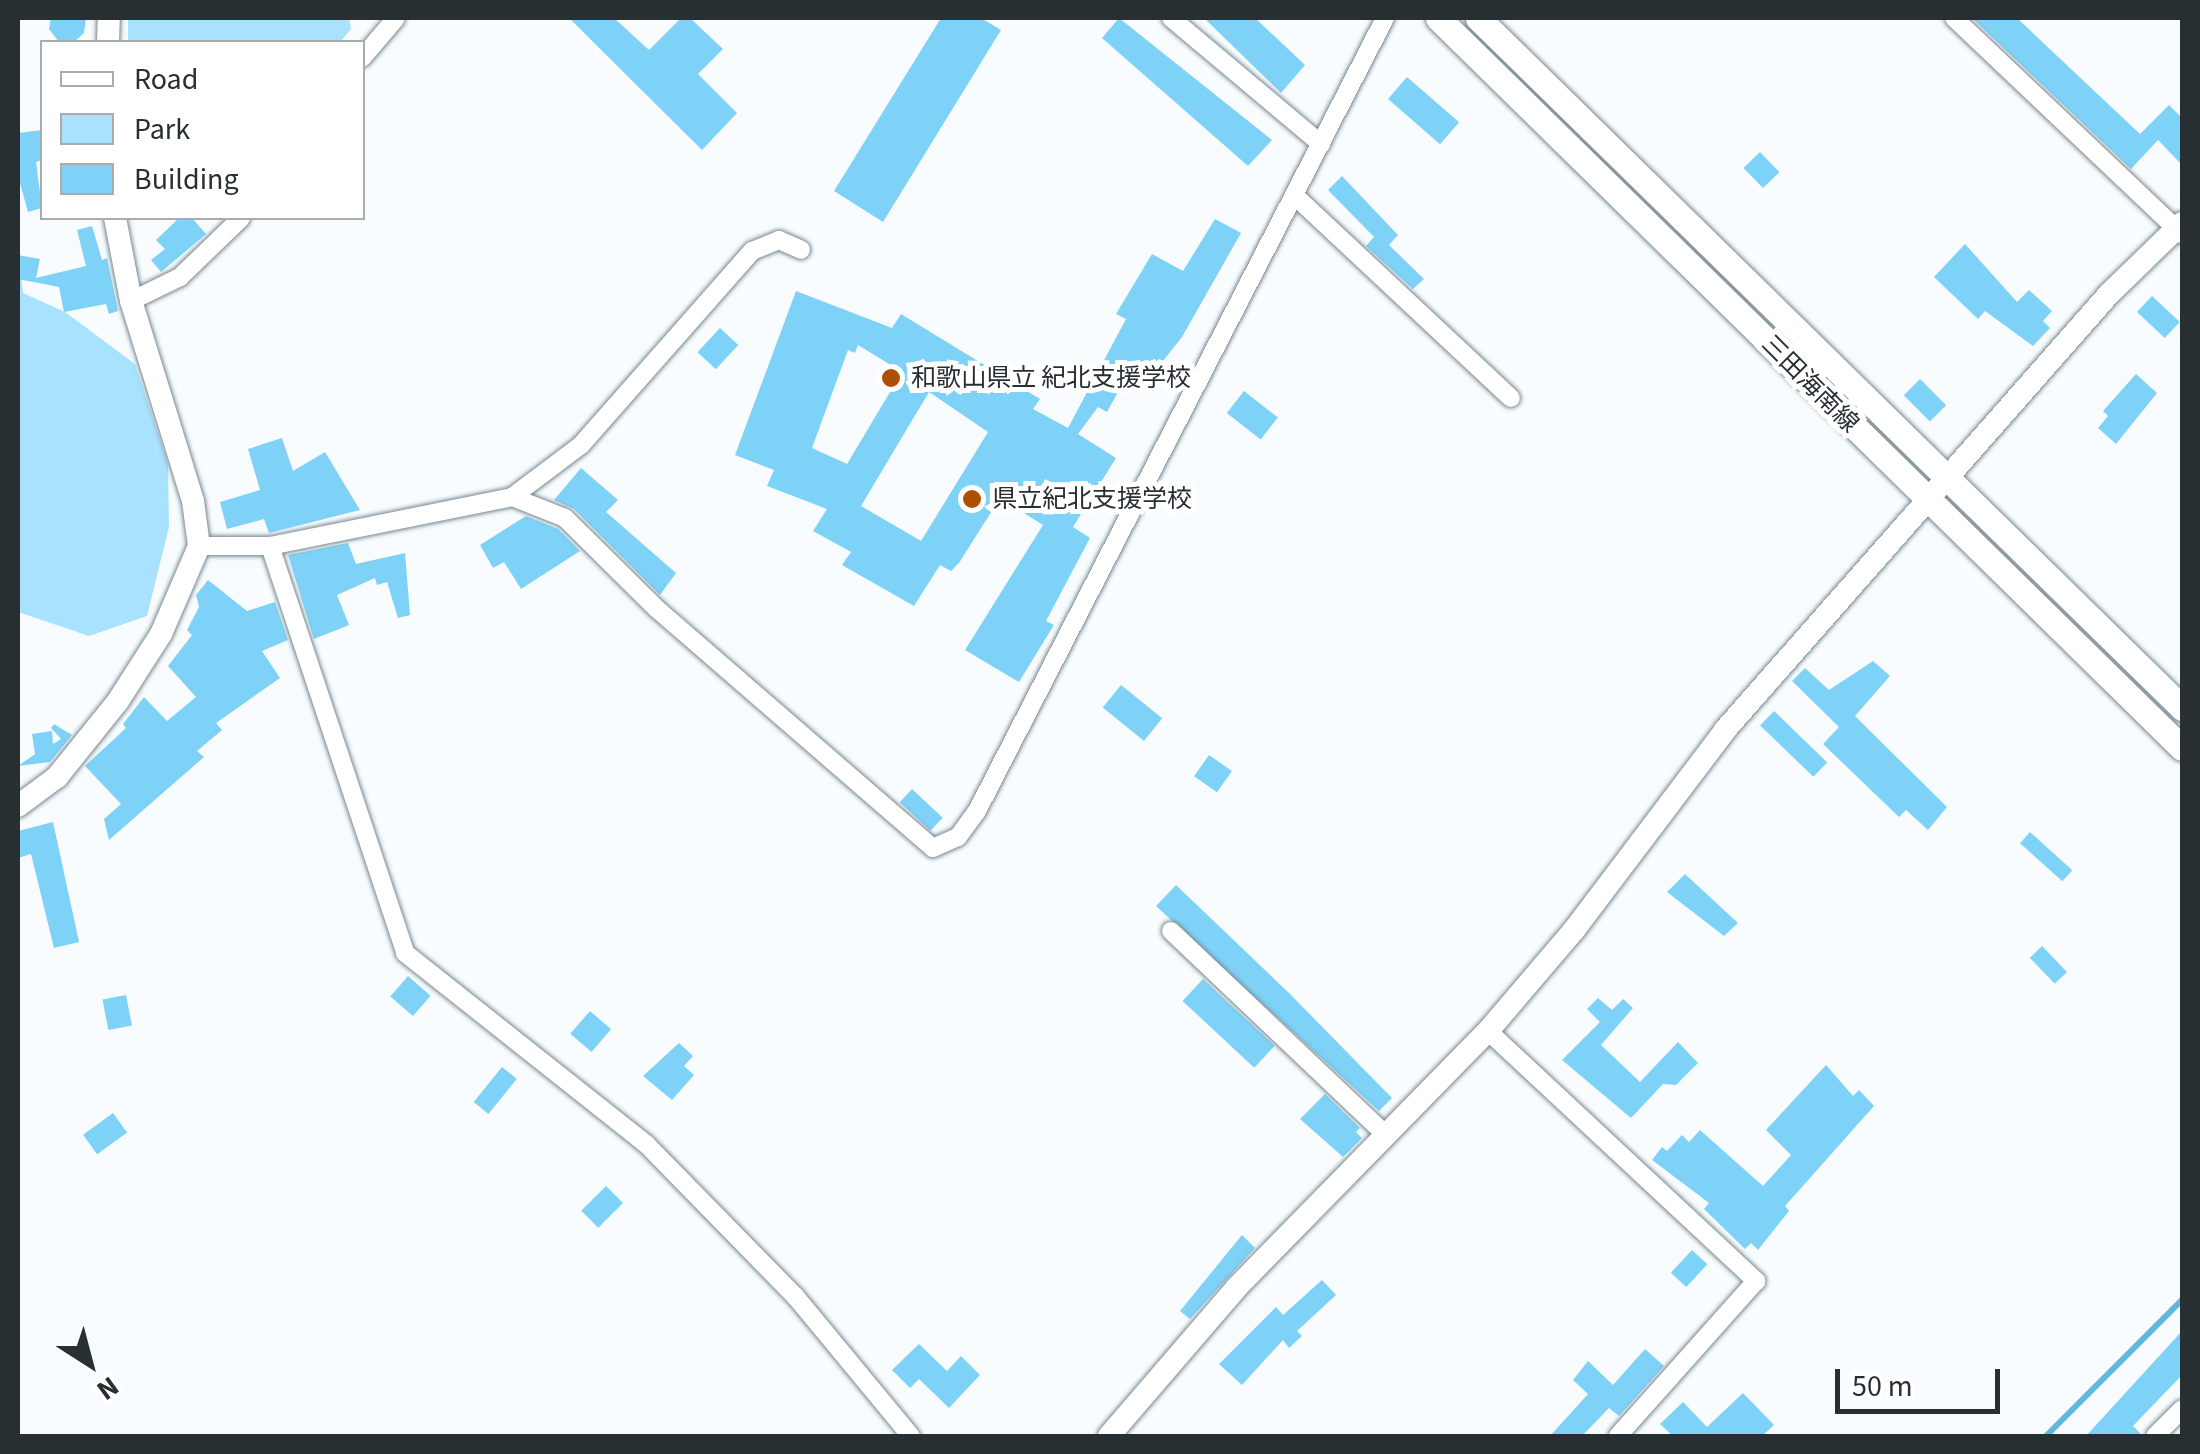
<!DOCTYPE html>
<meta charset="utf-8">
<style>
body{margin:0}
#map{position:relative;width:2200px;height:1454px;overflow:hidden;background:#f8fcfe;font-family:"Source Sans 3","Noto Sans JP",sans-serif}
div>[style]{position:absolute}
.green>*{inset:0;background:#a8e2fe}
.stream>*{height:6px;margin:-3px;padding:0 3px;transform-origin:3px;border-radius:3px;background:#64b7dc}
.building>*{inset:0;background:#7fd2f7;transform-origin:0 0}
.roads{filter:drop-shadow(0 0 2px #768891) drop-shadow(0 0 2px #768891)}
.minor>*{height:18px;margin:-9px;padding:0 9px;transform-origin:9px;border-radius:9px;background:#fff}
.tertiary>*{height:22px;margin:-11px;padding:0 11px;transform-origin:11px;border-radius:11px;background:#fff}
.secondary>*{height:25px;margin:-12.5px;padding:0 12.5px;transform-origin:12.5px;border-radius:12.5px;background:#fff}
.dots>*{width:28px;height:28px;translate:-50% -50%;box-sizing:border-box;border:5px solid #fff;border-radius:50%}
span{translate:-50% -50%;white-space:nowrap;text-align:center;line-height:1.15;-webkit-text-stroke:10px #fff;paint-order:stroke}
.poi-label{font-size:25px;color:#282f33}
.left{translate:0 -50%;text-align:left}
.street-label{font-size:25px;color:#282f33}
.frame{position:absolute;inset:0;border:20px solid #282f33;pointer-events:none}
.legend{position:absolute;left:40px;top:40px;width:325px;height:180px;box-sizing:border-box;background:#fff;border:2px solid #a9acad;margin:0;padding:12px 18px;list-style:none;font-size:30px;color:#282f33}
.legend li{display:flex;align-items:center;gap:20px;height:50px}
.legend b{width:50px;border:2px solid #a9acad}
.north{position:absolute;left:40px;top:1314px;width:100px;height:100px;-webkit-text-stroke:8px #fff;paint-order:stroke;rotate:144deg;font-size:28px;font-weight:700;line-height:40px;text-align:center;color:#282f33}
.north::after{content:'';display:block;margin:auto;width:35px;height:45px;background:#282f33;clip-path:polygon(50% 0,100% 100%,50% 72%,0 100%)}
.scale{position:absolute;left:1835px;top:1369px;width:165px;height:45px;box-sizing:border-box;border:5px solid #282f33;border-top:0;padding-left:12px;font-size:30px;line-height:35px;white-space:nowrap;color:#282f33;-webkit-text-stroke:8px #fff;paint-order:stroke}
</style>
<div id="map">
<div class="green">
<i style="clip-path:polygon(128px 18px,349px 18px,351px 29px,340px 42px,128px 42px)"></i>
<i style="clip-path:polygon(18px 241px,23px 293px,65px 312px,135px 364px,168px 464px,169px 527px,147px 616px,89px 636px,18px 612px)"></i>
</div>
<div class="stream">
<i style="left:2046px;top:1436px;width:192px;rotate:-45deg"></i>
</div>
<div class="building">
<i style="clip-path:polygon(51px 18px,86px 18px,84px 33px,74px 42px,59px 42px,49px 29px)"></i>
<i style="clip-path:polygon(569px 18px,614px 18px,649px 50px,681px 18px,690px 18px,723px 49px,698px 74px,737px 113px,702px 150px)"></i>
<i style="clip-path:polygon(941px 18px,981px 18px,1001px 30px,883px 222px,834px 191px)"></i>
<i style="clip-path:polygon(1119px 18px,1272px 140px,1248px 166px,1102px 38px)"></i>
<i style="clip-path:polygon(1204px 18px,1255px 18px,1305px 65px,1281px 93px)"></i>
<i style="clip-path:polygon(1972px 18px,2017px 18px,2140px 134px,2169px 105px,2182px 118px,2182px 165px,2158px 140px,2131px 169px)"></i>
<i style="left:1407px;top:77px;width:69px;height:29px;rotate:41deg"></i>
<i style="clip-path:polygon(42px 130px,42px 160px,36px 162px,42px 208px,28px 212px,18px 176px,18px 133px)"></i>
<i style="left:1760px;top:152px;width:28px;height:23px;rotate:46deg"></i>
<i style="clip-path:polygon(1342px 176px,1398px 235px,1389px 245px,1424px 279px,1413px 289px,1366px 246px,1374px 237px,1328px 190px)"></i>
<i style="clip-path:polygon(179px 218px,192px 218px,206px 234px,161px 272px,151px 260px,165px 249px,156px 240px)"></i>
<i style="clip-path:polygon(evenodd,1215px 219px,1241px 233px,1182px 337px,1147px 381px,1129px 372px,1107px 412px,1098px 407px,1078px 434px,1116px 458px,1073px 527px,1090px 538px,1046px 621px,1054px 625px,1019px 682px,965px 650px,1043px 525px,1000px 498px,959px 563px,951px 571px,940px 565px,914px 606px,842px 565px,851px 552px,813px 531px,827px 509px,767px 486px,774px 470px,735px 455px,796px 291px,892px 328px,901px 314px,1040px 399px,1033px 409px,1068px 428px,1126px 319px,1116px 314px,1152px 254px,1183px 271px,1215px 219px,858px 345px,902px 372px,847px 464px,812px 448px,848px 350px,855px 353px,858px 345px,1215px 219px,929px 392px,988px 432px,921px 541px,861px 506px,929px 392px)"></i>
<i style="clip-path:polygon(92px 226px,102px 260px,107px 258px,118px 311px,109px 314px,106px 304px,64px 312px,59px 287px,18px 279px,18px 255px,40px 259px,36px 278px,86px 266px,77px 230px)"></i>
<i style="clip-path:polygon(1965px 244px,2017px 302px,2029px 290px,2052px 311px,2043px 321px,2050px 328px,2033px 346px,1985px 311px,1978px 319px,1934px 277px)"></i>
<i style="left:2152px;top:296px;width:38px;height:22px;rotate:43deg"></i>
<i style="left:720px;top:328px;width:25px;height:33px;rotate:43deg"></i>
<i style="clip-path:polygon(2136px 374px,2157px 393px,2116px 444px,2098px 428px,2108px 416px,2103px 411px)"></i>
<i style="left:1920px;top:379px;width:37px;height:23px;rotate:45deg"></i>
<i style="left:1244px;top:391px;width:43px;height:28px;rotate:38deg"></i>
<i style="clip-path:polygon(282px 438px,293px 471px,325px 452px,360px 510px,269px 533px,264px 519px,227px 529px,220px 502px,260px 490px,248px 449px)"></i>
<i style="clip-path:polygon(581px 468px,618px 500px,606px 512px,676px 573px,660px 595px,574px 509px,554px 500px)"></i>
<i style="clip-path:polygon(526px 516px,558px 529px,580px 551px,521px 589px,504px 562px,493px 568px,480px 545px)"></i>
<i style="clip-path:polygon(348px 543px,356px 564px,405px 553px,410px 615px,398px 618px,387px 582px,377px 585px,375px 578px,337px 595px,349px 625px,314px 639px,288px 555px)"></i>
<i style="clip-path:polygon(208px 580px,247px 611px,275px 602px,288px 640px,262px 651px,280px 678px,216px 723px,222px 730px,197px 751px,204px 757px,109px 840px,104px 819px,121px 804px,85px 766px,126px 728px,123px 724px,144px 697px,167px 721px,196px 697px,168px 666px,192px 635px,187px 630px,199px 607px,196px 595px)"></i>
<i style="clip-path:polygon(1873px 661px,1890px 676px,1855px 716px,1947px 807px,1928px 830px,1906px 810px,1899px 817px,1823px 744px,1839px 727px,1792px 681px,1805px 668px,1829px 690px)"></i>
<i style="left:1121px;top:685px;width:53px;height:29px;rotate:39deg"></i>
<i style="left:1774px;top:711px;width:74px;height:20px;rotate:44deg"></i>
<i style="clip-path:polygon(54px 724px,72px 735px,50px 762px,18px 766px,35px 754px,32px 734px,52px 731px,53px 744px,61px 739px,51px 728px)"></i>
<i style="left:1209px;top:755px;width:28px;height:26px;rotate:35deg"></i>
<i style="left:912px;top:789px;width:42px;height:18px;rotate:43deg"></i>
<i style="clip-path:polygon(53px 822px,79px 942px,54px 948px,31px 854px,18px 858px,18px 831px)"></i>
<i style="left:2030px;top:832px;width:57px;height:15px;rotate:42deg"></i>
<i style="clip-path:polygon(1685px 874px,1738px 923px,1724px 936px,1667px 892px)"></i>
<i style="clip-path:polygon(1176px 885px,1290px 994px,1392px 1098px,1379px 1111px,1156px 906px)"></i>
<i style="left:2042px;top:946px;width:36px;height:17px;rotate:46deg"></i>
<i style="left:408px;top:976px;width:30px;height:27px;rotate:41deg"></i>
<i style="left:1203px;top:979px;width:98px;height:30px;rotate:43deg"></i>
<i style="left:126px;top:995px;width:31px;height:24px;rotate:79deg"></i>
<i style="clip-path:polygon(1598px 998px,1612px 1010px,1623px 999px,1633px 1008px,1601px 1045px,1640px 1082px,1678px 1042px,1698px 1063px,1676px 1085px,1663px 1084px,1631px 1118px,1562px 1060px,1600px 1022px,1587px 1009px)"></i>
<i style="left:590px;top:1011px;width:28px;height:30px;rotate:41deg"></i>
<i style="clip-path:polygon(679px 1043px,693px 1056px,684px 1066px,694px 1075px,672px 1100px,643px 1076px)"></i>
<i style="clip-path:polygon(1826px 1065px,1853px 1096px,1859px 1090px,1874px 1106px,1785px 1206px,1789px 1211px,1758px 1250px,1751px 1243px,1745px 1249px,1704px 1209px,1709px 1203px,1652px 1160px,1662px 1147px,1667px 1151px,1682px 1135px,1689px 1142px,1700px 1130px,1763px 1186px,1791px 1155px,1766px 1130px)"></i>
<i style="left:502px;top:1067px;width:19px;height:45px;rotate:39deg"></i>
<i style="clip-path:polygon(1325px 1094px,1360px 1128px,1356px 1132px,1362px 1138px,1343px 1157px,1300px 1119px)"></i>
<i style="left:113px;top:1113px;width:24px;height:37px;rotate:54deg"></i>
<i style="left:606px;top:1186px;width:24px;height:35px;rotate:45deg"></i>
<i style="clip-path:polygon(1242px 1235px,1255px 1248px,1190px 1319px,1180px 1311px)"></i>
<i style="left:1692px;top:1250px;width:21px;height:31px;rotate:43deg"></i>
<i style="clip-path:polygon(1322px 1280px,1336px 1295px,1297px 1331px,1302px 1336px,1289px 1348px,1283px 1340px,1242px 1385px,1219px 1364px,1276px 1307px,1283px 1315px)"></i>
<i style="clip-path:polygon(2182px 1331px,2182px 1375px,2133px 1426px,2143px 1436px,2086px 1436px)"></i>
<i style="clip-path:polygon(919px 1344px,947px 1371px,961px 1356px,980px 1375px,949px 1408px,919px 1379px,910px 1388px,892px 1370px)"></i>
<i style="clip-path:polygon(1645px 1349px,1664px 1366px,1619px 1416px,1609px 1408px,1582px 1436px,1550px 1436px,1588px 1394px,1573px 1380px,1588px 1361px,1613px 1385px)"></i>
<i style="clip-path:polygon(1743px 1393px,1774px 1425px,1762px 1436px,1673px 1436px,1660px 1424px,1683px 1402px,1707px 1427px)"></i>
</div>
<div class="roads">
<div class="minor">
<i style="left:1171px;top:18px;width:196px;rotate:40deg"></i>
<i style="left:1954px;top:18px;width:314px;rotate:43.5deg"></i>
<i style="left:362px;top:58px;width:52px;rotate:-49.6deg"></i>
<i style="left:1294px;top:195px;width:297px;rotate:43.1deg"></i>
<i style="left:131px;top:301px;width:55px;rotate:-26.1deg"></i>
<i style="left:180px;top:277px;width:85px;rotate:-44deg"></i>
<i style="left:512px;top:497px;width:57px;rotate:21.6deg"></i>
<i style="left:565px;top:518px;width:129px;rotate:44.7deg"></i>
<i style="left:657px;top:609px;width:365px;rotate:40.9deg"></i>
<i style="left:933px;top:848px;width:27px;rotate:-24deg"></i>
<i style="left:958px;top:837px;width:32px;rotate:-54deg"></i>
<i style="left:977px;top:811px;width:892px;rotate:-62.77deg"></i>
<i style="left:199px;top:546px;width:71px"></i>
<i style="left:270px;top:546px;width:247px;rotate:-11.4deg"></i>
<i style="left:512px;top:497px;width:86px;rotate:-37deg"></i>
<i style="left:581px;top:445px;width:259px;rotate:-48.6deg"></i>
<i style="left:752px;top:251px;width:29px;rotate:-22deg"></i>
<i style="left:779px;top:240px;width:24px;rotate:24deg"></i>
<i style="left:270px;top:546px;width:429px;rotate:71.6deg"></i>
<i style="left:405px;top:953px;width:308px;rotate:38.4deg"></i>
<i style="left:646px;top:1144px;width:213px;rotate:45.6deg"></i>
<i style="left:795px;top:1296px;width:182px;rotate:50.4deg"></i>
<i style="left:1171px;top:931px;width:296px;rotate:43.5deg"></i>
<i style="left:1488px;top:1031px;width:367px;rotate:43deg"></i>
<i style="left:1756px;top:1281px;width:208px;rotate:131.7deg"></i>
<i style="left:2155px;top:1436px;width:38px;rotate:-45deg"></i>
</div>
<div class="tertiary">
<i style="left:108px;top:42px;width:24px;rotate:-88deg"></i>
<i style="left:18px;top:806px;width:49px;rotate:-36.6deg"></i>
<i style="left:57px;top:777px;width:97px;rotate:-51.2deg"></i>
<i style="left:118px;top:701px;width:80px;rotate:-57.3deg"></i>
<i style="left:161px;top:634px;width:96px;rotate:-66.6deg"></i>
<i style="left:199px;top:546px;width:45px;rotate:-97.6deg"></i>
<i style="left:193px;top:501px;width:209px;rotate:-107.2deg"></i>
<i style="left:131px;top:301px;width:85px;rotate:-100.9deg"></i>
<i style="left:1109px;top:1436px;width:196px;rotate:-49.3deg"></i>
<i style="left:1237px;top:1287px;width:359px;rotate:-45.6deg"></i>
<i style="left:1488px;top:1031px;width:133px;rotate:-49.6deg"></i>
<i style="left:1574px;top:930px;width:251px;rotate:-52.9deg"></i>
<i style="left:1725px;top:730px;width:581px;rotate:-48.63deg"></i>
<i style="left:2109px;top:294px;width:102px;rotate:-44.2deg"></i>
</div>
<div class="secondary">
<i style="left:1438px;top:18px;width:1042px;rotate:44.46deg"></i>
<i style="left:1478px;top:18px;width:986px;rotate:44.42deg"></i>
</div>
</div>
<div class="dots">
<i style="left:891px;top:378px;background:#af4f04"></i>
<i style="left:972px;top:499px;background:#af4f04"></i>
</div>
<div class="poi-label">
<span class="left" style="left:911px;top:378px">和歌山県立 紀北支援学校</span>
<span class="left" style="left:992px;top:499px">県立紀北支援学校</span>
</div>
<div class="street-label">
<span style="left:1810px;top:384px;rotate:45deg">三田海南線</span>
</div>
<div class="frame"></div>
<ul class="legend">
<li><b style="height:12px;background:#fff"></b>Road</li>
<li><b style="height:28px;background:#a8e2fe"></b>Park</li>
<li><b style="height:28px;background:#7fd2f7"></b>Building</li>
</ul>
<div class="north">N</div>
<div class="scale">50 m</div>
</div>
